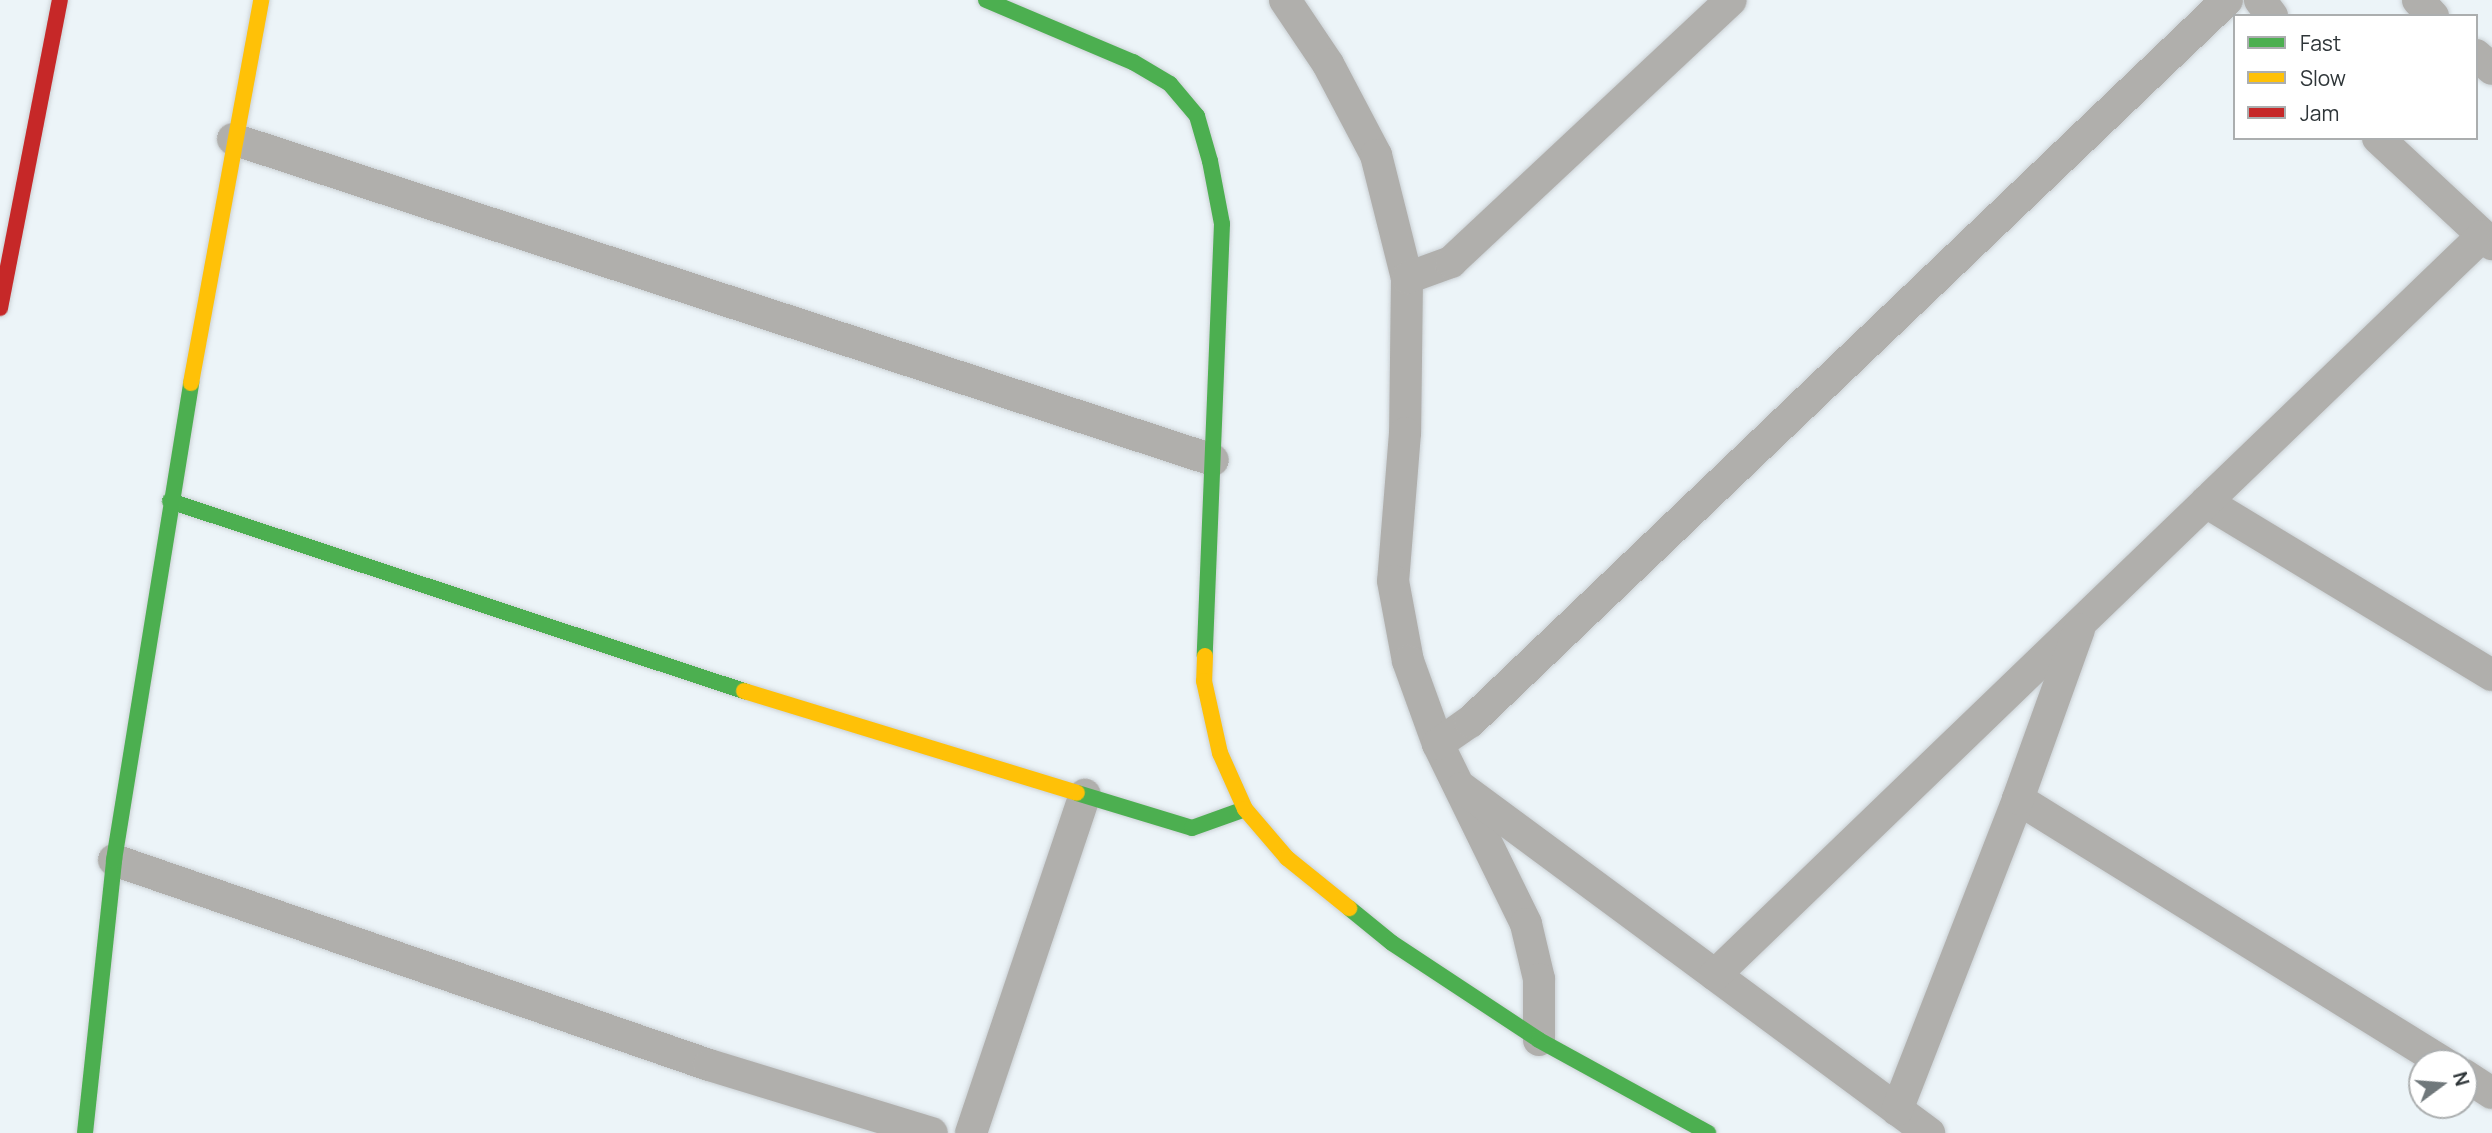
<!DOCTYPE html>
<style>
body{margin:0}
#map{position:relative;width:2492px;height:1133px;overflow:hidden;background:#ecf4f8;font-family:Manrope,sans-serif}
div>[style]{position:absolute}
.roads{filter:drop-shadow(0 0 2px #cbd1d5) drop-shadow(0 0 2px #cbd1d5)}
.street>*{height:32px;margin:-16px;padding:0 16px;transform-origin:16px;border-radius:16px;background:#b0afac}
.fast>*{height:16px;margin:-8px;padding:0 8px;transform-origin:8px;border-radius:8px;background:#4caf50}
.slow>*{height:16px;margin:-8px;padding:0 8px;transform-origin:8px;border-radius:8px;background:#ffc107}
.jam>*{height:16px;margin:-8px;padding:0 8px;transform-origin:8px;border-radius:8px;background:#c62828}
span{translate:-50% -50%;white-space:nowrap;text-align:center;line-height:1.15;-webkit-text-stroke:7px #fff;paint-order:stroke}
.legend{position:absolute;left:2233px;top:14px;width:245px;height:126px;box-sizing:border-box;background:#fff;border:2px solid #abaeaf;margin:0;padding:9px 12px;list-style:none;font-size:21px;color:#2e3538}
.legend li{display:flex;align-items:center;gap:14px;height:35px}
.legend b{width:35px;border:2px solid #abaeaf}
.north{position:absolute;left:2408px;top:1049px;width:70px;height:70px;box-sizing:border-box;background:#fff;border:2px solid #abaeaf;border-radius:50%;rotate:74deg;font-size:19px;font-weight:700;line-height:28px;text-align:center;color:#2e3538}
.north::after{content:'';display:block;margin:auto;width:24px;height:32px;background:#70787b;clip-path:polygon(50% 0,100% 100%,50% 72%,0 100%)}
</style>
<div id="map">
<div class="roads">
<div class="street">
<i style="left:1285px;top:0;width:77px;rotate:56.1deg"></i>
<i style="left:1328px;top:64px;width:103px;rotate:62.2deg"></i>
<i style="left:1376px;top:155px;width:127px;rotate:75.9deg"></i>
<i style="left:1407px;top:278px;width:155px;rotate:90.7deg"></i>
<i style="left:1405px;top:433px;width:148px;rotate:94.6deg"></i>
<i style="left:1393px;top:581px;width:81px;rotate:79.4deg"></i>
<i style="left:1408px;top:661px;width:88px;rotate:70.1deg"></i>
<i style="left:1438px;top:744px;width:200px;rotate:63.9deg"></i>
<i style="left:1526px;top:924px;width:57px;rotate:76.7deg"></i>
<i style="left:1539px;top:979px;width:61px;rotate:90deg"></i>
<i style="left:2260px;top:0;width:20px;rotate:53deg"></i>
<i style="left:2418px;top:0;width:22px;rotate:47deg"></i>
<i style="left:2476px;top:55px;width:21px;rotate:41deg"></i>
<i style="left:2378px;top:138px;width:156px;rotate:42.9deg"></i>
<i style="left:233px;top:139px;width:1031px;rotate:18.14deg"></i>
<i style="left:1407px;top:278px;width:47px;rotate:-20deg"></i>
<i style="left:1451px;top:262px;width:383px;rotate:-43.1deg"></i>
<i style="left:2206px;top:502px;width:334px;rotate:31.2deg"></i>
<i style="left:1438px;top:744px;width:39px;rotate:-35deg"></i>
<i style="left:1470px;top:722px;width:1046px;rotate:-43.64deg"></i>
<i style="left:1462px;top:788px;width:581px;rotate:36.46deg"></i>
<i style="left:2018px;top:799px;width:501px;rotate:31.79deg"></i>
<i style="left:114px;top:860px;width:629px;rotate:19.01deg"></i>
<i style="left:709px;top:1065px;width:233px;rotate:17deg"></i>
<i style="left:1715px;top:975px;width:1065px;rotate:-43.93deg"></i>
<i style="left:2464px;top:1075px;width:33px;rotate:33deg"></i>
<i style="left:1897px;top:1110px;width:334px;rotate:-68.7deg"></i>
<i style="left:2018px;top:799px;width:180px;rotate:-70.2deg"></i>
<i style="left:971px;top:1133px;width:357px;rotate:-71.4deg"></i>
</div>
<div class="fast">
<i style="left:986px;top:0;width:160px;rotate:22.9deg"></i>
<i style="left:1133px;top:62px;width:43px;rotate:30.7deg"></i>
<i style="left:1170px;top:84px;width:42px;rotate:49.8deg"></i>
<i style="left:1197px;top:116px;width:47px;rotate:73.9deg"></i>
<i style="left:1210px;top:161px;width:64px;rotate:79.2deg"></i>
<i style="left:1222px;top:224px;width:432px;rotate:92.3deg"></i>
<i style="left:170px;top:501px;width:605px;rotate:18.32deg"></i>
<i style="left:1077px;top:793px;width:120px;rotate:16.9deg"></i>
<i style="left:1192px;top:828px;width:56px;rotate:-19.7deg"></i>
<i style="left:1349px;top:908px;width:55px;rotate:39.1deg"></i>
<i style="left:1392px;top:943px;width:176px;rotate:33.4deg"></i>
<i style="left:1539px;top:1040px;width:193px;rotate:28.8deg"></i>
<i style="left:85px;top:1133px;width:275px;rotate:-83.9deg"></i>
<i style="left:114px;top:860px;width:483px;rotate:-80.8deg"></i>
</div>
<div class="slow">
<i style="left:191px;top:383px;width:389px;rotate:-79.6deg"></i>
<i style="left:1205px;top:656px;width:25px;rotate:92deg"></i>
<i style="left:1204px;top:681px;width:74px;rotate:77.5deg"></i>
<i style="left:1220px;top:753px;width:61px;rotate:65.9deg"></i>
<i style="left:1245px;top:809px;width:65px;rotate:49.4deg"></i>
<i style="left:1287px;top:858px;width:80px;rotate:38.9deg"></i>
<i style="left:744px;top:691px;width:348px;rotate:17deg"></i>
</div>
<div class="jam">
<i style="left:0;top:308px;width:314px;rotate:-79deg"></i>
</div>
</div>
<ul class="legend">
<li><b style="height:9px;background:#4caf50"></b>Fast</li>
<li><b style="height:9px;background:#ffc107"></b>Slow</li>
<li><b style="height:9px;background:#c62828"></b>Jam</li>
</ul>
<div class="north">N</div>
</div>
